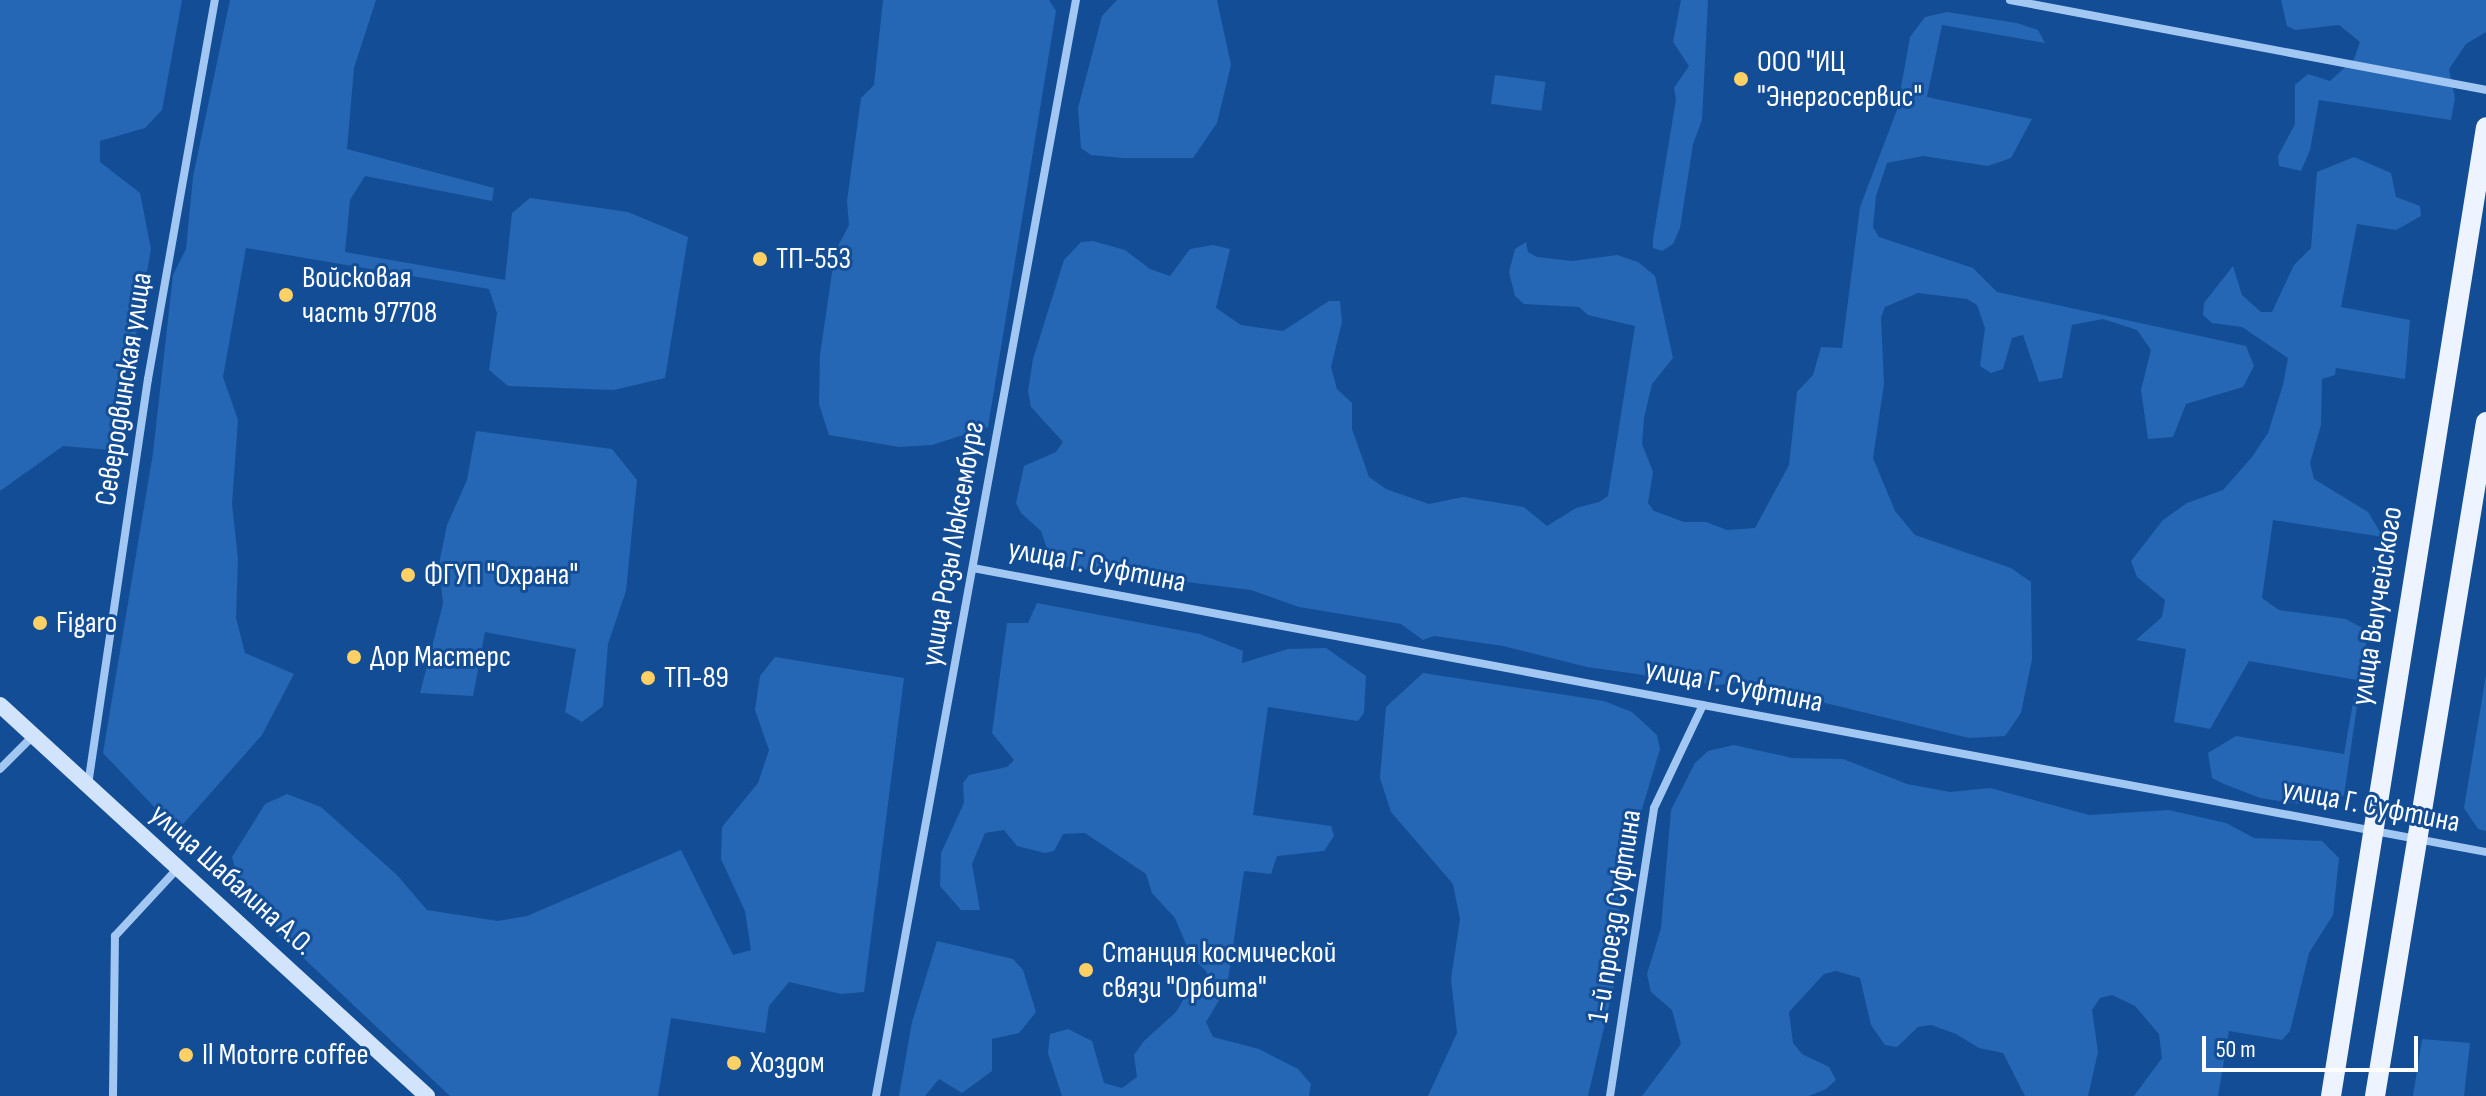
<!DOCTYPE html>
<meta charset="utf-8">
<style>
body{margin:0}
#map{position:relative;width:2486px;height:1096px;overflow:hidden;background:#134d95;font-family:"Sofia Sans Condensed",sans-serif}
div>[style]{position:absolute}
.green>*{inset:0;background:#2567b4;transform-origin:0 0}
.street>*{height:8px;margin:-4px;padding:0 4px;transform-origin:4px;border-radius:4px;background:#a2c7f2}
.secondary>*{height:16px;margin:-8px;padding:0 8px;transform-origin:8px;border-radius:8px;background:#d1e4fc}
.primary>*{height:20px;margin:-10px;padding:0 10px;transform-origin:10px;border-radius:10px;background:#edf4ff}
.dots>*{width:22px;height:22px;translate:-50% -50%;box-sizing:border-box;border:4px solid #134d95;border-radius:50%}
span{translate:-50% -50%;white-space:nowrap;text-align:center;line-height:1.15;-webkit-text-stroke:6px #134d95;paint-order:stroke}
.poi-label{font-size:30px;color:#fff}
.left{translate:0 -50%;text-align:left}
.street-label{font-size:30px;color:#fff}
.scale{position:absolute;left:2202px;top:1036px;width:216px;height:36px;box-sizing:border-box;border:4px solid #fff;border-top:0;padding-left:10px;font-size:24px;line-height:28px;white-space:nowrap;color:#fff;-webkit-text-stroke:6px #134d95;paint-order:stroke}
</style>
<div id="map">
<div class="green">
<i style="clip-path:polygon(0 0,182px 0,162px 110px,145px 128px,100px 141px,100px 162px,140px 193px,151px 249px,126px 392px,122px 451px,63px 446px,0 491px)"></i>
<i style="clip-path:polygon(230px 0,376px 0,354px 68px,347px 149px,494px 188px,492px 201px,365px 176px,350px 200px,345px 252px,505px 280px,512px 213px,530px 198px,628px 212px,688px 237px,665px 378px,614px 390px,508px 386px,489px 370px,497px 313px,489px 289px,246px 248px,223px 377px,238px 420px,232px 504px,238px 559px,236px 618px,245px 653px,294px 674px,262px 735px,177px 831px,103px 753px,153px 453px,173px 275px,186px 249px,193px 177px)"></i>
<i style="clip-path:polygon(883px 0,1049px 0,1056px 11px,988px 427px,932px 445px,899px 447px,829px 435px,819px 404px,820px 355px,835px 252px,849px 225px,847px 201px,861px 98px,874px 85px)"></i>
<i style="clip-path:polygon(1117px 0,1217px 0,1231px 65px,1217px 123px,1193px 158px,1123px 158px,1091px 155px,1081px 148px,1078px 108px,1102px 16px)"></i>
<i style="clip-path:polygon(1681px 0,1708px 0,1702px 120px,1693px 144px,1680px 228px,1673px 244px,1662px 251px,1653px 248px,1653px 239px,1676px 99px,1674px 88px,1689px 66px,1673px 42px)"></i>
<i style="clip-path:polygon(2281px 0,2486px 0,2486px 32px,2466px 44px,2449px 69px,2455px 98px,2451px 120px,2319px 100px,2310px 150px,2301px 171px,2279px 166px,2278px 156px,2295px 124px,2295px 85px,2308px 74px,2330px 81px,2354px 59px,2360px 42px,2339px 25px,2295px 30px,2287px 26px)"></i>
<i style="clip-path:polygon(1947px 12px,2017px 23px,2038px 30px,2045px 43px,1942px 25px,1927px 97px,2032px 119px,2011px 158px,1988px 166px,1923px 156px,1887px 163px,1876px 196px,1873px 227px,1879px 237px,1973px 268px,1997px 292px,2246px 346px,2254px 366px,2243px 387px,2186px 404px,2173px 437px,2148px 439px,2141px 390px,2151px 350px,2137px 330px,2103px 319px,2072px 325px,2062px 378px,2039px 382px,2023px 335px,2012px 338px,2003px 369px,1991px 373px,1980px 366px,1985px 328px,1977px 305px,1967px 299px,1918px 293px,1885px 307px,1881px 318px,1884px 384px,1873px 458px,1895px 511px,1915px 535px,2011px 568px,2031px 582px,2032px 659px,2021px 713px,2005px 736px,1969px 738px,1743px 683px,1715px 685px,1587px 667px,1503px 646px,1434px 636px,1423px 640px,1401px 624px,1299px 607px,1251px 590px,1066px 567px,1052px 563px,1041px 531px,1021px 513px,1016px 503px,1024px 466px,1056px 452px,1063px 442px,1031px 407px,1028px 391px,1033px 359px,1064px 260px,1081px 242px,1093px 241px,1125px 250px,1150px 269px,1170px 276px,1190px 249px,1213px 245px,1230px 249px,1216px 308px,1241px 325px,1283px 331px,1329px 301px,1340px 301px,1342px 322px,1331px 367px,1337px 389px,1352px 403px,1352px 429px,1369px 477px,1386px 489px,1429px 504px,1463px 497px,1524px 507px,1547px 526px,1576px 508px,1599px 502px,1608px 496px,1635px 326px,1588px 315px,1579px 307px,1524px 304px,1515px 296px,1509px 272px,1515px 249px,1526px 242px,1528px 252px,1537px 257px,1572px 261px,1617px 255px,1638px 262px,1655px 276px,1673px 358px,1652px 384px,1644px 418px,1642px 444px,1653px 472px,1648px 503px,1654px 511px,1684px 522px,1706px 522px,1727px 530px,1755px 528px,1789px 465px,1797px 392px,1813px 375px,1821px 347px,1842px 348px,1860px 207px,1897px 110px,1910px 37px,1925px 17px)"></i>
<i style="left:1495px;top:75px;width:51px;height:29px;rotate:8deg"></i>
<i style="clip-path:polygon(2354px 157px,2391px 173px,2396px 197px,2420px 206px,2421px 216px,2396px 230px,2357px 224px,2341px 307px,2410px 320px,2405px 379px,2336px 368px,2335px 375px,2322px 379px,2321px 425px,2310px 463px,2314px 479px,2368px 512px,2383px 537px,2273px 520px,2262px 598px,2279px 610px,2346px 619px,2368px 631px,2344px 795px,2333px 804px,2313px 806px,2260px 798px,2224px 784px,2212px 778px,2208px 753px,2236px 736px,2344px 754px,2357px 680px,2249px 661px,2210px 729px,2174px 722px,2186px 649px,2136px 640px,2162px 617px,2165px 600px,2137px 577px,2131px 561px,2163px 520px,2187px 503px,2223px 490px,2252px 457px,2268px 433px,2283px 385px,2288px 358px,2242px 327px,2212px 323px,2203px 315px,2204px 303px,2233px 266px,2242px 295px,2261px 312px,2272px 312px,2294px 265px,2311px 248px,2317px 172px)"></i>
<i style="clip-path:polygon(476px 431px,612px 449px,637px 480px,626px 591px,608px 644px,603px 706px,582px 722px,565px 712px,576px 649px,485px 632px,473px 696px,420px 693px,443px 604px,439px 564px,447px 525px,467px 480px)"></i>
<i style="clip-path:polygon(1037px 603px,1200px 634px,1243px 651px,1242px 663px,1288px 649px,1326px 648px,1366px 676px,1364px 713px,1358px 721px,1268px 707px,1253px 815px,1331px 826px,1334px 836px,1324px 851px,1277px 856px,1271px 874px,1244px 871px,1227px 987px,1206px 1022px,1213px 1037px,1259px 1049px,1298px 1069px,1311px 1084px,1309px 1096px,1062px 1096px,1048px 1053px,1050px 1034px,1068px 1029px,1092px 1041px,1104px 1083px,1122px 1088px,1137px 1077px,1134px 1055px,1144px 1041px,1176px 1012px,1191px 987px,1210px 980px,1206px 971px,1191px 956px,1175px 918px,1152px 893px,1146px 874px,1085px 833px,1063px 834px,1054px 851px,1045px 853px,1017px 846px,1004px 830px,985px 833px,972px 864px,980px 910px,961px 910px,940px 886px,941px 853px,964px 803px,963px 783px,969px 775px,1007px 767px,1014px 760px,992px 733px,1007px 623px,1028px 623px)"></i>
<i style="clip-path:polygon(775px 657px,904px 678px,864px 992px,841px 994px,789px 982px,769px 1006px,765px 1033px,671px 1018px,658px 1096px,450px 1096px,244px 902px,232px 857px,265px 804px,287px 794px,321px 807px,397px 875px,427px 910px,498px 921px,527px 916px,681px 850px,733px 955px,751px 950px,745px 911px,721px 859px,722px 827px,758px 783px,769px 750px,755px 710px,760px 676px)"></i>
<i style="clip-path:polygon(1423px 673px,1604px 701px,1632px 712px,1657px 735px,1660px 749px,1620px 882px,1619px 964px,1588px 1096px,1428px 1096px,1457px 1033px,1451px 979px,1460px 919px,1453px 884px,1391px 812px,1380px 778px,1386px 707px)"></i>
<i style="clip-path:polygon(2486px 675px,2486px 831px,2478px 829px,2464px 808px)"></i>
<i style="clip-path:polygon(1734px 745px,1792px 758px,1843px 759px,1907px 784px,1950px 792px,1990px 788px,2089px 815px,2169px 810px,2226px 823px,2254px 838px,2322px 841px,2339px 858px,2333px 915px,2309px 953px,2290px 1031px,2282px 1040px,2229px 1031px,2218px 1096px,2134px 1096px,2162px 1058px,2159px 1034px,2135px 1006px,2112px 995px,2100px 998px,2092px 1010px,2098px 1052px,2088px 1096px,2025px 1096px,2003px 1053px,1979px 1048px,1956px 1034px,1931px 1025px,1918px 1027px,1897px 1047px,1885px 1045px,1871px 1025px,1860px 978px,1836px 971px,1824px 974px,1789px 1012px,1793px 1043px,1802px 1054px,1829px 1067px,1836px 1080px,1826px 1089px,1809px 1096px,1642px 1096px,1681px 1044px,1672px 1010px,1651px 992px,1647px 974px,1661px 928px,1671px 810px,1695px 763px,1708px 751px)"></i>
<i style="clip-path:polygon(937px 941px,1013px 959px,1023px 970px,1036px 1012px,1019px 1033px,992px 1039px,992px 1071px,962px 1093px,939px 1079px,925px 1096px,899px 1096px,912px 1022px)"></i>
<i style="clip-path:polygon(2422px 1039px,2470px 1043px,2464px 1096px,2413px 1096px)"></i>
</div>
<div class="street">
<i style="left:2010px;top:0;width:484px;rotate:10.7deg"></i>
<i style="left:973px;top:568px;width:1539px;rotate:10.63deg"></i>
<i style="left:0;top:769px;width:45px;rotate:-45deg"></i>
<i style="left:88px;top:785px;width:410px;rotate:-81.6deg"></i>
<i style="left:148px;top:379px;width:385px;rotate:-80deg"></i>
<i style="left:113px;top:1096px;width:160px;rotate:-89.3deg"></i>
<i style="left:115px;top:936px;width:93px;rotate:-47.2deg"></i>
<i style="left:876px;top:1096px;width:1114px;rotate:-79.66deg"></i>
<i style="left:1610px;top:1096px;width:291px;rotate:-81.3deg"></i>
<i style="left:1654px;top:808px;width:114px;rotate:-64.6deg"></i>
</div>
<div class="secondary">
<i style="left:0;top:705px;width:579px;rotate:42.48deg"></i>
</div>
<div class="primary">
<i style="left:2331px;top:1096px;width:981px;rotate:-80.91deg"></i>
<i style="left:2375px;top:1096px;width:683px;rotate:-80.65deg"></i>
</div>
<div class="dots">
<i style="left:1741px;top:79px;background:#ffd063"></i>
<i style="left:760px;top:259px;background:#ffd063"></i>
<i style="left:286px;top:295px;background:#ffd063"></i>
<i style="left:408px;top:575px;background:#ffd063"></i>
<i style="left:40px;top:623px;background:#ffd063"></i>
<i style="left:354px;top:657px;background:#ffd063"></i>
<i style="left:648px;top:678px;background:#ffd063"></i>
<i style="left:1086px;top:970px;background:#ffd063"></i>
<i style="left:186px;top:1055px;background:#ffd063"></i>
<i style="left:734px;top:1063px;background:#ffd063"></i>
</div>
<div class="poi-label">
<span class="left" style="left:1757px;top:79px">ООО "ИЦ<br>"Энергосервис"</span>
<span class="left" style="left:776px;top:259px">ТП-553</span>
<span class="left" style="left:302px;top:295px">Войсковая<br>часть 97708</span>
<span class="left" style="left:424px;top:575px">ФГУП "Охрана"</span>
<span class="left" style="left:56px;top:623px">Figaro</span>
<span class="left" style="left:370px;top:657px">Дор Мастерс</span>
<span class="left" style="left:664px;top:678px">ТП-89</span>
<span class="left" style="left:1102px;top:970px">Станция космической<br>связи "Орбита"</span>
<span class="left" style="left:202px;top:1055px">Il Motorre coffee</span>
<span class="left" style="left:750px;top:1063px">Хоздом</span>
</div>
<div class="street-label">
<span style="left:124px;top:389px;rotate:-81deg">Северодвинская улица</span>
<span style="left:953px;top:544px;rotate:-80deg">улица Розы Люксембург</span>
<span style="left:1097px;top:566px;rotate:11deg">улица Г. Суфтина</span>
<span style="left:2377px;top:606px;rotate:-81deg">улица Выучейского</span>
<span style="left:1734px;top:686px;rotate:11deg">улица Г. Суфтина</span>
<span style="left:2371px;top:806px;rotate:11deg">улица Г. Суфтина</span>
<span style="left:232px;top:880px;rotate:42deg">улица Шабалина А.О.</span>
<span style="left:1615px;top:916px;rotate:-81deg">1-й проезд Суфтина</span>
</div>
<div class="scale">50 m</div>
</div>
